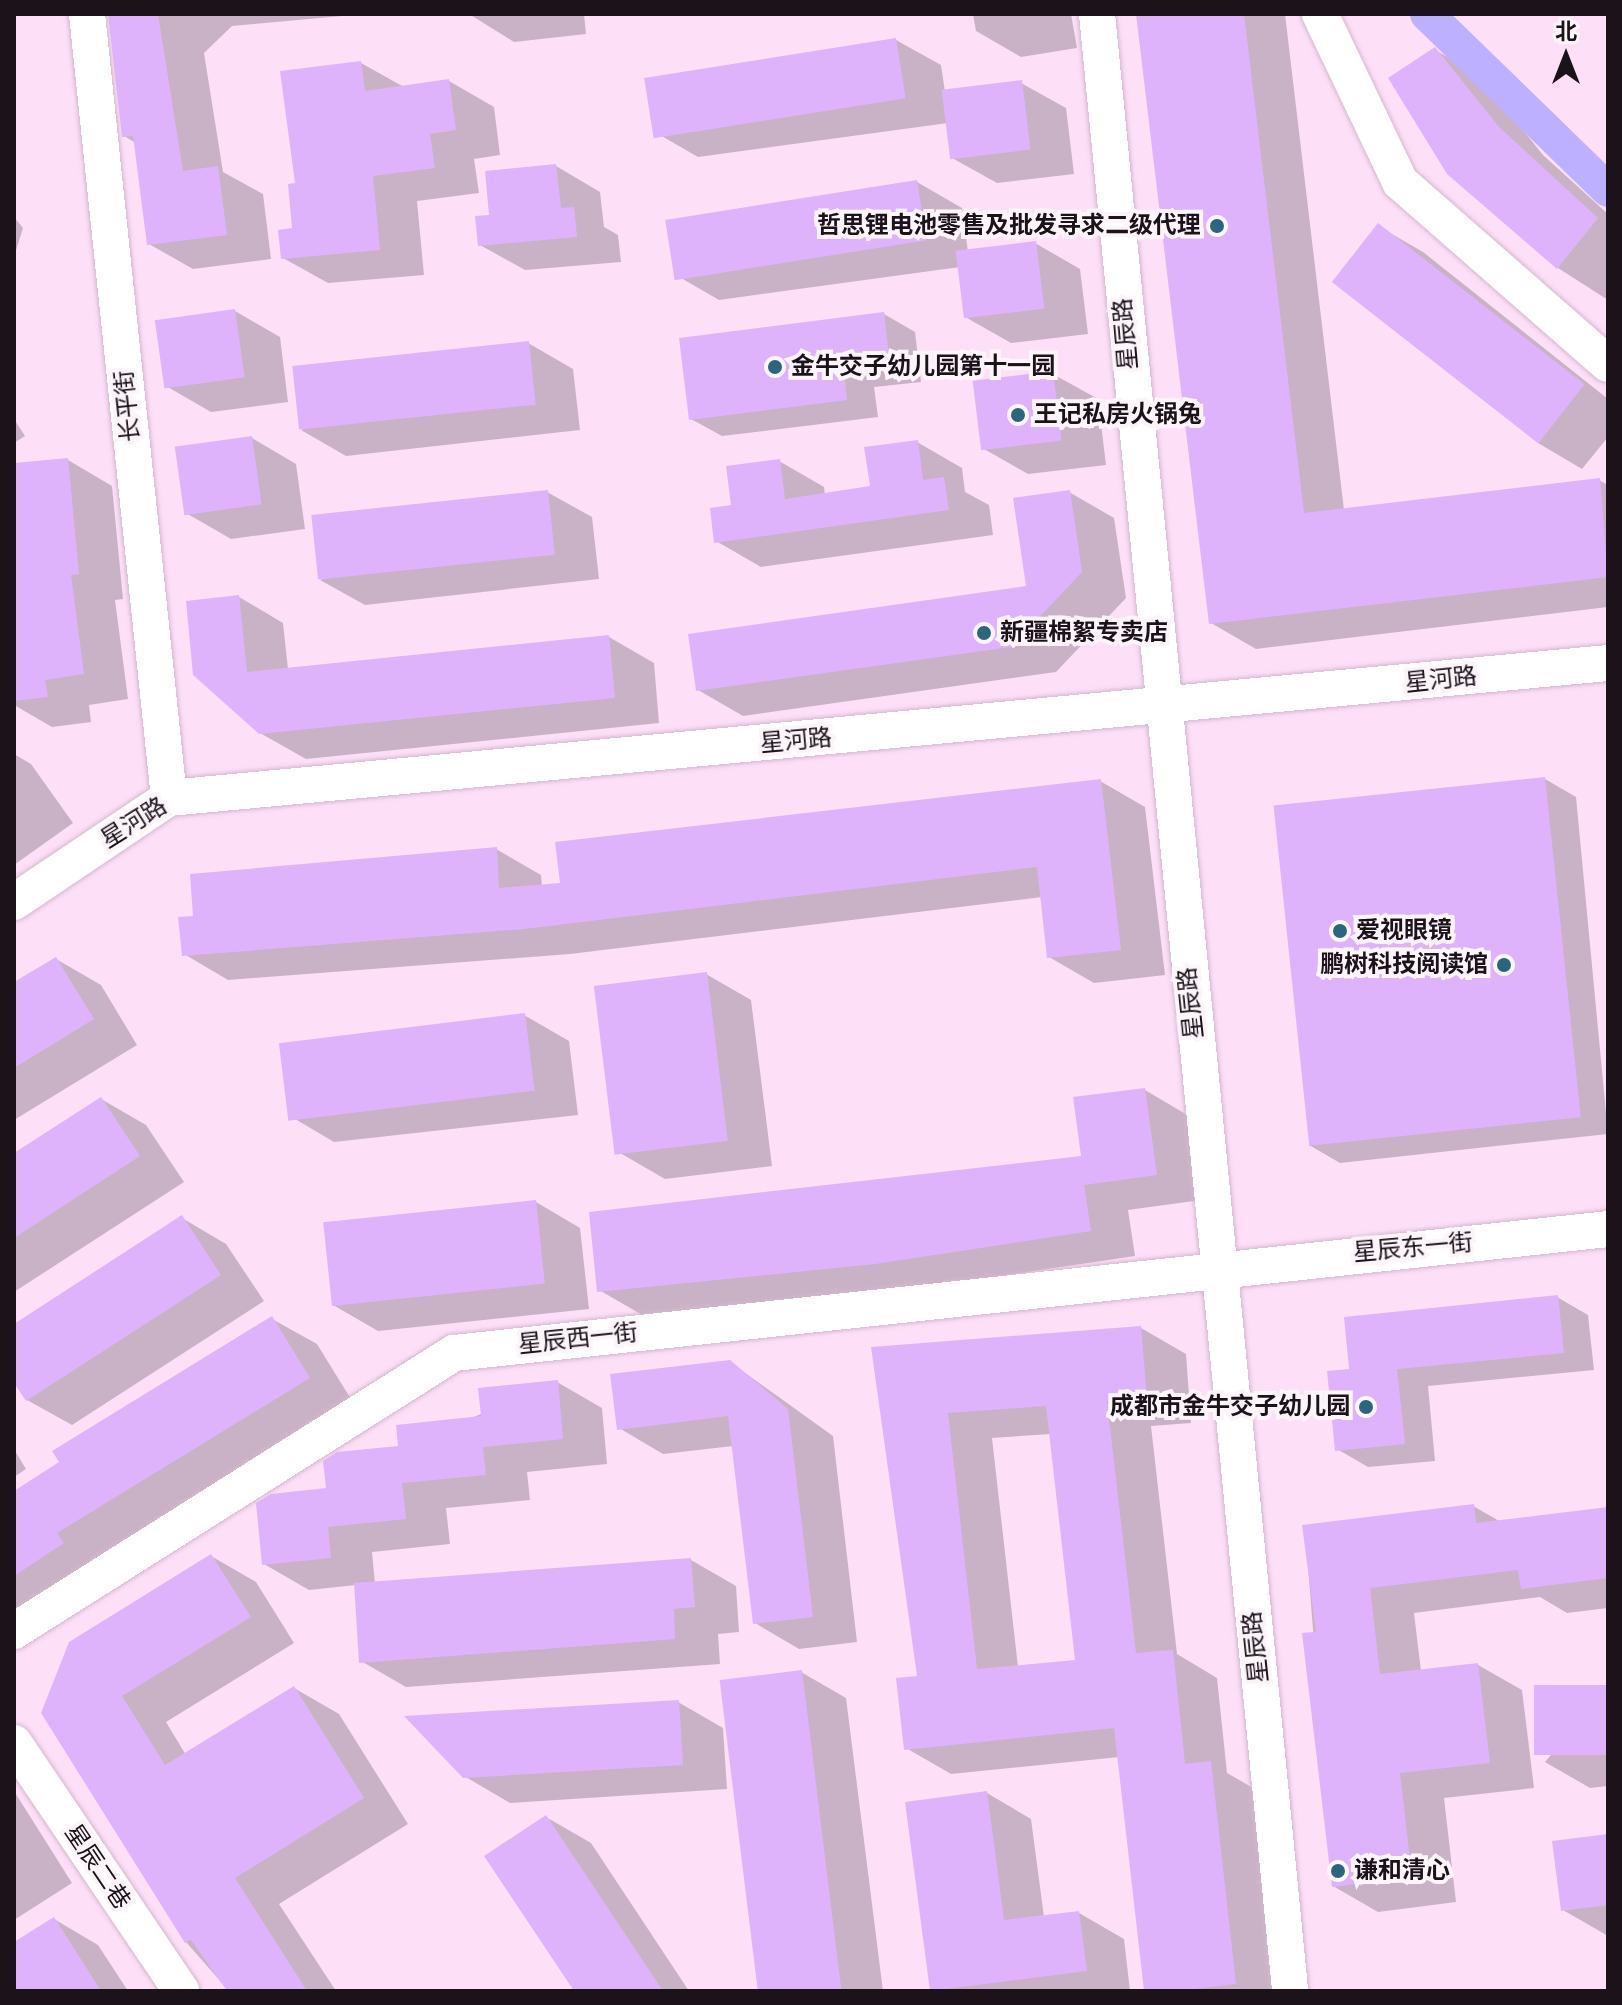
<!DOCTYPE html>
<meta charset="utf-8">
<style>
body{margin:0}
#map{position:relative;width:1622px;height:2005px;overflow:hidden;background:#fddff8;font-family:"Varela Round","Noto Sans SC",sans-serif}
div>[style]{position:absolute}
.shadow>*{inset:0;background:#0003}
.canal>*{height:34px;margin:-17px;padding:0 17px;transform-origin:17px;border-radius:17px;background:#bdb0fe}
.building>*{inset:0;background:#dfb3fb;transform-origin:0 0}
.roads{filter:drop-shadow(0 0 2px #d4b7ce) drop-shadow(0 0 2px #d4b7ce)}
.street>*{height:36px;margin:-18px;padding:0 18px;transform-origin:18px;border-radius:18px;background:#fff}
.dots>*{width:22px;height:22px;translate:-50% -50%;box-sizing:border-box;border:4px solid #fbf5fa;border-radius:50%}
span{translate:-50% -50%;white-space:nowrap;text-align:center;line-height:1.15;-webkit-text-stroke:8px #fbf5fa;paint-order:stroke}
.poi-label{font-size:24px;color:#1c121a;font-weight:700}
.right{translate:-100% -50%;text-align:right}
.left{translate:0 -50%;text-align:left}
.street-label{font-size:24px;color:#1c121a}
.frame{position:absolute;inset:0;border:16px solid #1c121a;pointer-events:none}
.north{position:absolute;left:1526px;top:16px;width:80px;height:80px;-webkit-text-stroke:6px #fbf5fa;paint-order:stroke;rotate:0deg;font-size:22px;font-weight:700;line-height:32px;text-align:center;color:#1c121a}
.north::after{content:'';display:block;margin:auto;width:28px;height:36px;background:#1c121a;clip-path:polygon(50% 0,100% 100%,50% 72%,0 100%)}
</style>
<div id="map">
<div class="shadow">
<i style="clip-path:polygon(110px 14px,364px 14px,232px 26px,204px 53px,223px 172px,263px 194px,271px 259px,193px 269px,149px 244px,136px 143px,124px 136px)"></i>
<i style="clip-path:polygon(469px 14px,584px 14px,586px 34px,514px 42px)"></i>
<i style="clip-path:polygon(973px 14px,1071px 14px,1077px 48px,1021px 57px,976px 31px)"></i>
<i style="clip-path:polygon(1138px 14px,1285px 14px,1344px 510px,1599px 480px,1608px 485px,1608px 607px,1256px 649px,1211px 623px)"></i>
<i style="clip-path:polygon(896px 40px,941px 65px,945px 92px,1021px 83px,1066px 108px,1074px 174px,997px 183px,952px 158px,948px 123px,698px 157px,653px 131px)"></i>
<i style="clip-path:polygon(1435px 50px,1479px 75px,1543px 155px,1608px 214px,1608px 300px,1558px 268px,1449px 173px)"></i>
<i style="clip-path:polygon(361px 63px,404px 87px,449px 81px,494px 107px,500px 155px,474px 159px,479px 193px,417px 201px,424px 275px,328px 283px,283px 258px,294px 230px,298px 185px)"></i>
<i style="clip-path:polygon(556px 166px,600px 192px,604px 227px,618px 235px,621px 262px,525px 270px,480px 245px,491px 217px)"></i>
<i style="clip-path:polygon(917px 182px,962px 208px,968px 252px,1035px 243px,1080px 269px,1088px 334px,1011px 343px,967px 318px,960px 267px,719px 300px,674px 274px)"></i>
<i style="clip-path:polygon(14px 217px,23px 228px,14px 257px)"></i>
<i style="clip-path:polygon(1378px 226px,1423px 252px,1608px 399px,1608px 437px,1582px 469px,1538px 443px)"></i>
<i style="clip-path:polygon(235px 311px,280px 337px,288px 402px,211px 412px,166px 386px)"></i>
<i style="clip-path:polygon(884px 314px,915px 332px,921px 382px,874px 387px,878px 417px,722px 436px,691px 419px)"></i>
<i style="clip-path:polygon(528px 343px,573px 369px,580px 430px,346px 456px,301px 430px)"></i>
<i style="clip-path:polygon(1053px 374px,1098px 399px,1106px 465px,1028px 474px,984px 449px)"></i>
<i style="clip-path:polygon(14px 419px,25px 436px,14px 443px)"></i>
<i style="clip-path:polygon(252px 438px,296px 464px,305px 529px,231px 539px,186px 513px)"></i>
<i style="clip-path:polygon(917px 442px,962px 468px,965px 492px,989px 505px,993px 535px,761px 567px,716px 541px,733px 507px,779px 461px,824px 487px,825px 495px,872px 488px)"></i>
<i style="clip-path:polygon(68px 460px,112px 486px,123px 599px,115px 600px,128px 699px,89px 705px,91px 722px,52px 727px,14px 705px,14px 465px)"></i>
<i style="clip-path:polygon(547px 492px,592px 517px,599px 579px,365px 605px,320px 580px)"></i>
<i style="clip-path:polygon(1069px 492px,1114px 518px,1126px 598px,1056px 672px,743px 716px,698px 690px,1028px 587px)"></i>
<i style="clip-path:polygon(239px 597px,283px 623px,288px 669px,609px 637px,654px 663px,659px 723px,306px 759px,260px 733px,195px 674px)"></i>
<i style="clip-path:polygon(14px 754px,31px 764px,73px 823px,14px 865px)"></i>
<i style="clip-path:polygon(1545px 779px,1576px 797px,1608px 1134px,1340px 1163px,1309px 1145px)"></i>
<i style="clip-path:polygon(1100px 781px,1145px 807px,1165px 975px,1094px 983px,1049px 957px,1042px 897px,570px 954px,228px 980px,184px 954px,496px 849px,541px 875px,542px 887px)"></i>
<i style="clip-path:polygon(56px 959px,101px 985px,137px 1045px,14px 1120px,14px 985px)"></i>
<i style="clip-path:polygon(706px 974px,751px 1000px,772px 1166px,665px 1179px,620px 1153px)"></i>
<i style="clip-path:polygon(524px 1015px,569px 1041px,578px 1115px,334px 1142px,290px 1116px)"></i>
<i style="clip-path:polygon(1145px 1090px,1189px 1116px,1201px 1200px,1128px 1210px,1135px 1256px,921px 1288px,644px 1316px,599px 1290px,1083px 1158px)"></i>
<i style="clip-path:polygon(101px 1099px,146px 1125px,184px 1182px,14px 1292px,14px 1156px)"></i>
<i style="clip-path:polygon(536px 1202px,580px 1228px,589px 1309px,378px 1331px,333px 1305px)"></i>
<i style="clip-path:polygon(182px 1218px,226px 1244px,264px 1301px,72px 1425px,27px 1400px,14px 1379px,14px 1326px)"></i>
<i style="clip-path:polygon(1557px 1297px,1588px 1315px,1594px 1370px,1428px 1386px,1435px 1461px,1368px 1467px,1337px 1449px,1351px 1371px)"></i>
<i style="clip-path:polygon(272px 1319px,317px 1344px,354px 1404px,14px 1630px,14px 1494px)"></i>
<i style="clip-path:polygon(evenodd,1141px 1328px,1186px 1354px,1191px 1423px,1151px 1426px,1177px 1654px,1217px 1678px,1227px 1773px,1255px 1789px,1280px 1991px,1150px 1991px,1119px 1757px,951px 1774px,906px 1748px,919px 1677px,874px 1349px,1141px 1328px,1051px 1434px,1077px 1661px,1018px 1667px,992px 1438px,1051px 1434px)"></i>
<i style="clip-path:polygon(730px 1362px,833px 1436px,857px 1642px,799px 1649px,755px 1623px,733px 1446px,663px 1454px,619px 1428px)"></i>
<i style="clip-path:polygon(557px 1382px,602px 1408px,607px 1464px,527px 1472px,530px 1500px,446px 1508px,450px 1544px,372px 1552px,375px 1584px,691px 1560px,736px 1586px,739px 1632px,718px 1634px,720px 1664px,406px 1687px,361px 1661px,356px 1585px,309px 1590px,264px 1564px,328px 1490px,400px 1448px)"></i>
<i style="clip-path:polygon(14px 1449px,26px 1469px,14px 1477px)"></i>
<i style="clip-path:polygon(1473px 1506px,1501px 1522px,1608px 1509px,1608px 1608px,1567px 1613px,1540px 1597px,1414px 1613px,1421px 1671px,1478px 1665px,1522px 1690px,1534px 1788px,1444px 1798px,1456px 1902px,1378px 1912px,1333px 1886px,1305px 1527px)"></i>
<i style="clip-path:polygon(211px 1556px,256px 1582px,294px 1643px,166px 1722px,186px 1755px,294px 1688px,339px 1714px,408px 1824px,279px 1904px,336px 1991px,229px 1991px,186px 1942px,43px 1712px)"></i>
<i style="clip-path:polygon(801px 1672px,846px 1698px,883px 1991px,761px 1991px)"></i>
<i style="clip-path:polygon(1608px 1687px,1608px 1786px,1590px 1788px,1545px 1762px)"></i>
<i style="clip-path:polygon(678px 1702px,723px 1728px,727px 1789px,510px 1803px,464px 1776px)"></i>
<i style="clip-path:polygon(14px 1791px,72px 1883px,14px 1920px)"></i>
<i style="clip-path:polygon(987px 1793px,1031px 1819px,1044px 1917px,1079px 1913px,1124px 1939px,1130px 1991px,932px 1990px)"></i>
<i style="clip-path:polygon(546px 1817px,591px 1843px,689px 1991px,576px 1991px)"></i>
<i style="clip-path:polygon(1608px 1836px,1608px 1936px,1563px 1910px)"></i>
<i style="clip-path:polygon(54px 1919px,98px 1945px,128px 1991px,14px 1991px,14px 1944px)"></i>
</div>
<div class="canal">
<i style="left:1427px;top:14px;width:252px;rotate:44.2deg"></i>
</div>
<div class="building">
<i style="clip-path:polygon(108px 14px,158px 14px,183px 171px,218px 166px,227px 235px,147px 245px,133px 136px,122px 137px)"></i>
<i style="clip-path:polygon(1136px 14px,1244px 14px,1304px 513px,1600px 478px,1608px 577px,1209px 624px)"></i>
<i style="left:896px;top:38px;width:61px;height:255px;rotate:81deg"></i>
<i style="clip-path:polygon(1435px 47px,1499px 127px,1598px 218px,1557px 269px,1447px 174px,1388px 78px)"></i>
<i style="clip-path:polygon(361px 61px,365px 91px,449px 79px,456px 130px,430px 134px,435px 168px,373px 176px,380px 250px,281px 259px,278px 230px,292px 228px,288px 184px,295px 183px,280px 71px)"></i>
<i style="left:1022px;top:80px;width:70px;height:81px;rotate:83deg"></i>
<i style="clip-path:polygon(556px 164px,561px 208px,574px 207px,577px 237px,478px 246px,475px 216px,489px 215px,485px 171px)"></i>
<i style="left:917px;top:180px;width:61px;height:255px;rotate:81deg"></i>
<i style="left:1378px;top:223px;width:262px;height:75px;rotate:38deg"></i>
<i style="left:1036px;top:241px;width:68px;height:81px;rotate:83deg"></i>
<i style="left:235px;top:309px;width:69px;height:81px;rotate:82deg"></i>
<i style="clip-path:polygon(884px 312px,890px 364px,844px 370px,847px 400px,689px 420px,679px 338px)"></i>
<i style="left:529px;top:341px;width:64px;height:238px;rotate:84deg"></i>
<i style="left:1053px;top:371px;width:70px;height:81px;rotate:83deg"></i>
<i style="left:252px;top:436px;width:69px;height:78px;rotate:82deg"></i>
<i style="clip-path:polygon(918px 440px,923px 480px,944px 477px,949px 510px,714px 543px,710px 508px,731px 505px,726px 466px,780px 459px,785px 499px,870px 486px,864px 447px)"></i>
<i style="clip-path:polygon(68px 458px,79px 574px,71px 575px,84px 674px,45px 680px,48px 697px,14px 701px,14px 463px)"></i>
<i style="left:548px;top:490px;width:65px;height:238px;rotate:84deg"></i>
<i style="clip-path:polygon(1070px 490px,1082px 572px,1011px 647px,696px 691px,688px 634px,1026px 586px,1013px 498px)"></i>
<i style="clip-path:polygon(239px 595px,247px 672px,609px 635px,615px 698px,259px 734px,193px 675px,186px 601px)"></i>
<i style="left:1545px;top:777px;width:342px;height:273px;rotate:84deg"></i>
<i style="clip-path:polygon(1101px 779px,1121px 950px,1047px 958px,1037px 867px,524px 929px,182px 956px,178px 917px,193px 916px,190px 874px,497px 847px,499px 888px,560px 883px,555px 842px)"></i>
<i style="clip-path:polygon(56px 957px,94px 1019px,14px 1068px,14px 982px)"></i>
<i style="left:707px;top:972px;width:170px;height:114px;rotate:83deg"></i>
<i style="left:525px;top:1013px;width:78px;height:248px;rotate:83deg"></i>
<i style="clip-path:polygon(1145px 1088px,1157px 1175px,1084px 1185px,1091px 1231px,875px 1264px,597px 1292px,589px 1212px,1081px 1156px,1073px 1097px)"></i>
<i style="clip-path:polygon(101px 1097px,140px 1156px,14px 1238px,14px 1153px)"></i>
<i style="left:536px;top:1200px;width:84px;height:214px;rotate:84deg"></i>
<i style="clip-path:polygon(182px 1215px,221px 1275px,26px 1401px,14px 1383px,14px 1324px)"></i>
<i style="clip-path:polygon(1558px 1295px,1564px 1353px,1397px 1369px,1405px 1444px,1335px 1451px,1327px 1371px,1349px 1369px,1344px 1317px)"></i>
<i style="clip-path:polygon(272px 1316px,310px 1378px,57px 1533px,64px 1543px,14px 1576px,14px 1491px,59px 1462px,52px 1451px)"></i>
<i style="clip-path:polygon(evenodd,1141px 1326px,1147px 1398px,1107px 1401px,1136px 1653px,1173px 1650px,1185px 1764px,1211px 1761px,1236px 1984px,1178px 1991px,1144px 1991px,1114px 1728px,904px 1750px,896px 1678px,917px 1676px,871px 1347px,1141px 1326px,1046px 1406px,1075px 1660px,977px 1669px,948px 1413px,1046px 1406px)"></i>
<i style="clip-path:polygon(730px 1360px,788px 1409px,813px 1617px,753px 1624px,728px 1416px,617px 1430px,610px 1374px)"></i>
<i style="clip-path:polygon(558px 1380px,563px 1439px,483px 1447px,486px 1475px,402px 1483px,406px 1519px,328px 1527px,331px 1558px,262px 1565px,256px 1503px,271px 1494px,326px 1488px,323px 1461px,337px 1452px,398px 1446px,396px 1425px,481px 1416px,478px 1388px)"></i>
<i style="clip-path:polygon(1474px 1504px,1476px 1523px,1608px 1507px,1608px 1578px,1521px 1589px,1518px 1570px,1370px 1588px,1380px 1674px,1478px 1663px,1490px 1763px,1400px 1773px,1412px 1877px,1332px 1887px,1302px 1633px,1316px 1632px,1302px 1525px)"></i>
<i style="clip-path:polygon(211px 1554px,251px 1617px,122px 1696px,165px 1765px,294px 1686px,364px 1798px,235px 1878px,307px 1991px,227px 1991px,191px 1940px,185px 1943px,41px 1713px,69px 1642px)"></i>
<i style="clip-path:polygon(691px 1558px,695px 1607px,674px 1609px,675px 1639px,359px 1663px,354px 1583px)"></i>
<i style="left:802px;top:1670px;width:323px;height:83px;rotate:83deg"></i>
<i style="left:1608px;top:1685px;width:70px;height:74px;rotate:90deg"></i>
<i style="clip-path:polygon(679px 1700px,683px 1765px,463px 1778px,404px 1716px)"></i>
<i style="clip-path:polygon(987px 1791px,1004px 1920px,1079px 1911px,1087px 1971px,930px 1991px,905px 1802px)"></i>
<i style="clip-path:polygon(546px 1815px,663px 1991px,574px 1991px,484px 1856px)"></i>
<i style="clip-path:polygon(1608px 1834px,1608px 1905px,1561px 1911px,1552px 1841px)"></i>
<i style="clip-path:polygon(54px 1917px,101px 1991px,14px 1991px,14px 1942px)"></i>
</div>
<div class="roads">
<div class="street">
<i style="left:87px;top:14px;width:788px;rotate:84.03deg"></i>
<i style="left:1097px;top:14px;width:1986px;rotate:84.42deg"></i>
<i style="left:1320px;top:14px;width:186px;rotate:64.5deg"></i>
<i style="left:1400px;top:182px;width:276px;rotate:41.2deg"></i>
<i style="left:14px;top:902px;width:187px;rotate:-33.9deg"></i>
<i style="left:169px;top:798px;width:1445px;rotate:-5.36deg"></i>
<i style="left:14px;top:1631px;width:520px;rotate:-32.29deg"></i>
<i style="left:454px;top:1353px;width:1161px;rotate:-6.13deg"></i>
<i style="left:14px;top:1743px;width:299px;rotate:56deg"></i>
</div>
</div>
<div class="dots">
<i style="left:1217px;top:226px;background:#2c657e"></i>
<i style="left:775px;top:367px;background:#2c657e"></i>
<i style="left:1018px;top:415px;background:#2c657e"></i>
<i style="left:984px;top:633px;background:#2c657e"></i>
<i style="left:1340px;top:931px;background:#2c657e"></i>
<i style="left:1504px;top:965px;background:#2c657e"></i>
<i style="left:1366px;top:1407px;background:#2c657e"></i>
<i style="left:1338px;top:1871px;background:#2c657e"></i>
</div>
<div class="poi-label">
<span class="right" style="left:1201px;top:226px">哲思锂电池零售及批发寻求二级代理</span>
<span class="left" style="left:791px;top:367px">金牛交子幼儿园第十一园</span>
<span class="left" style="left:1034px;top:415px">王记私房火锅兔</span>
<span class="left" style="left:1000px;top:633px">新疆棉絮专卖店</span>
<span class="left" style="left:1356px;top:931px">爱视眼镜</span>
<span class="right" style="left:1488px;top:965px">鹏树科技阅读馆</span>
<span class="right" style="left:1350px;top:1407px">成都市金牛交子幼儿园</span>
<span class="left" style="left:1354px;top:1871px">谦和清心</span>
</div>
<div class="street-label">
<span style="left:1126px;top:334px;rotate:-95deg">星辰路</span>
<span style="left:128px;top:406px;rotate:-96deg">长平街</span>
<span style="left:1441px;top:680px;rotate:-6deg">星河路</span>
<span style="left:796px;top:741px;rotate:-5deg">星河路</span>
<span style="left:134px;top:823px;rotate:-32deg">星河路</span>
<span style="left:1191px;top:1003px;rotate:-96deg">星辰路</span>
<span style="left:1413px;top:1248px;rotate:-5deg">星辰东一街</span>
<span style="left:578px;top:1339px;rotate:-6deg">星辰西一街</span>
<span style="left:1256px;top:1647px;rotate:-96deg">星辰路</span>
<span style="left:97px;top:1867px;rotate:56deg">星辰二巷</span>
</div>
<div class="frame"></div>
<div class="north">北</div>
</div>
